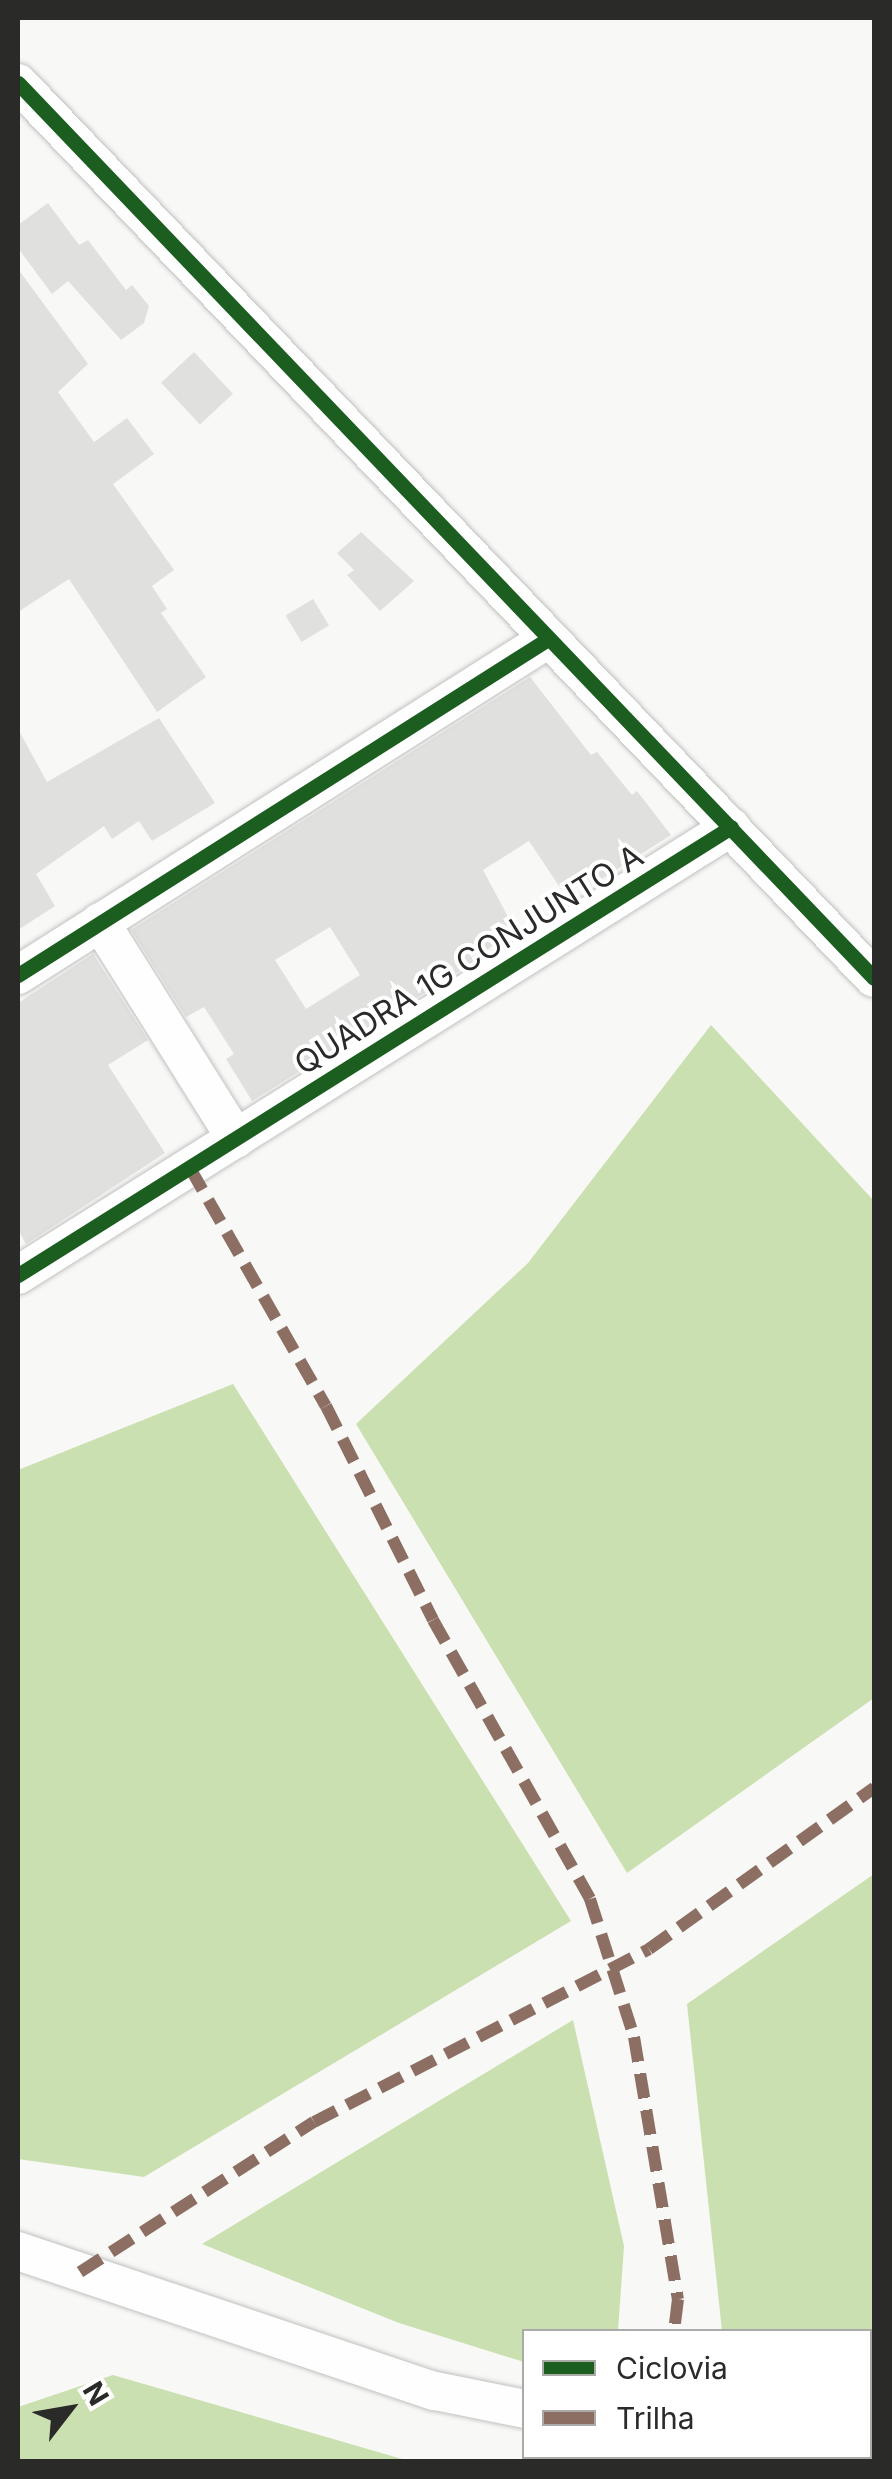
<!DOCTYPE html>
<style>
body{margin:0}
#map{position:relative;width:892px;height:2479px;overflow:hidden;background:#f8f9f6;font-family:Inter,sans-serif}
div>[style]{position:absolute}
.forest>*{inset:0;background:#cbe0b0}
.building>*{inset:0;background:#e0e0df;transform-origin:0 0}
.roads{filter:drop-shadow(0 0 2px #c1c1c0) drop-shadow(0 0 2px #c1c1c0)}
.minor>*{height:38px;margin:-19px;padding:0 19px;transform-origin:19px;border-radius:19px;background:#fefefe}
.quiet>*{height:12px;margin-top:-6px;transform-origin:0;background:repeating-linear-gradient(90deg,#8d6e63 0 25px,transparent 0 37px)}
.cycleway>*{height:15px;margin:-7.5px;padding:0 7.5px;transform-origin:7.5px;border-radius:7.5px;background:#1b5e20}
span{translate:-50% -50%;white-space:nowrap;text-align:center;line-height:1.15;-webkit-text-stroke:8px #fff;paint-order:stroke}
.street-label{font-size:32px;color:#2a2b29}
.frame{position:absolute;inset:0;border:20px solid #2a2b29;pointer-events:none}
.legend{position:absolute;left:522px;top:2329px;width:350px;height:130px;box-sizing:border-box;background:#fff;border:2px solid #aaaaa9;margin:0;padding:12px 18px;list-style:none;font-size:30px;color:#2a2b29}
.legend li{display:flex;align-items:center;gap:20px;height:50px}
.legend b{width:50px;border:2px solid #aaaaa9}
.north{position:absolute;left:20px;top:2359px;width:100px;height:100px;-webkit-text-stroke:8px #fff;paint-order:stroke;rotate:59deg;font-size:28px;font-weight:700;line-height:40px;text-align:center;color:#2a2b29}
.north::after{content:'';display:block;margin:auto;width:35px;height:45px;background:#2a2b29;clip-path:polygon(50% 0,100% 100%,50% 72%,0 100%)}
</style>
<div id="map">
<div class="forest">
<i style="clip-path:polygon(711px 1025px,874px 1201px,874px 1698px,627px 1873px,356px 1424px,528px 1263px)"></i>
<i style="clip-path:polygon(233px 1384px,571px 1921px,144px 2177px,18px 2159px,18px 1470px)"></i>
<i style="clip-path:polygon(874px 1874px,874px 2382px,870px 2386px,870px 2332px,722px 2331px,687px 2004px)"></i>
<i style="clip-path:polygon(573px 2020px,624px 2246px,618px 2331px,524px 2332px,524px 2362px,399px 2323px,202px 2244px)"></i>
<i style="clip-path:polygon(113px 2375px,409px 2461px,18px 2461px,18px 2407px)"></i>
</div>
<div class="building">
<i style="clip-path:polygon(48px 203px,79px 245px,88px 240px,126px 290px,132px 285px,149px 306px,144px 323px,121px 340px,68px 281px,52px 294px,18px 248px,18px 225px)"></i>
<i style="clip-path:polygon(18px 269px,88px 364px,58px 392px,94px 442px,127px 418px,154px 454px,113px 484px,174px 570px,152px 586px,167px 609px,161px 613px,206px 677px,157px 712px,69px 579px,18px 612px)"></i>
<i style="left:194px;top:352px;width:57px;height:45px;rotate:47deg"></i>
<i style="clip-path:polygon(361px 532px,414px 581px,380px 611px,347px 575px,354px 570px,337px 553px)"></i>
<i style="left:313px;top:599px;width:31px;height:32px;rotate:59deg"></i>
<i style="clip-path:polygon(evenodd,530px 677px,591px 755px,597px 752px,632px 795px,637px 791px,671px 835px,592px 885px,582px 872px,559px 886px,529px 841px,483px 870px,514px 928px,469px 965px,252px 1101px,226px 1059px,234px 1054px,204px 1007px,186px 1017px,131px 930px,530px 677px,330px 927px,360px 975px,306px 1009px,275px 960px,330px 927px)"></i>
<i style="clip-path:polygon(159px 718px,215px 803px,152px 841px,139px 821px,112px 839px,104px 826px,36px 874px,55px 906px,18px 930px,18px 729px,47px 782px)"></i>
<i style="clip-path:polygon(93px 954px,148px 1040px,108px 1065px,165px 1153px,26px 1244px,18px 1230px,18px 1003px)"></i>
</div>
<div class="roads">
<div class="minor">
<i style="left:18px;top:83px;width:1238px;rotate:46.28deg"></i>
<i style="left:100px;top:922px;width:256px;rotate:57.9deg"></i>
<i style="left:18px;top:975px;width:628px;rotate:-32.37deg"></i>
<i style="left:18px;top:1275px;width:842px;rotate:-32.14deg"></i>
<i style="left:18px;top:2251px;width:440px;rotate:18.6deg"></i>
<i style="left:435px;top:2391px;width:91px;rotate:11.4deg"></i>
<i style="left:618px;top:2456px;width:7px;rotate:63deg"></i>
</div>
</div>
<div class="quiet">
<i style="left:190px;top:1168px;width:274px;rotate:60.3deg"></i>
<i style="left:326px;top:1406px;width:239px;rotate:63.4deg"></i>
<i style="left:433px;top:1620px;width:320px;rotate:60.6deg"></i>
<i style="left:590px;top:1899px;width:145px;rotate:72.3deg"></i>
<i style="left:634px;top:2037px;width:266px;rotate:80.5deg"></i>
<i style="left:678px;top:2299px;width:33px;rotate:97deg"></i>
<i style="left:80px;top:2272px;width:278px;rotate:-32.7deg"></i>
<i style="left:314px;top:2122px;width:377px;rotate:-27.3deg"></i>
<i style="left:649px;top:1949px;width:277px;rotate:-35.6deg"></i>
<i style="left:656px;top:2462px;width:6px;rotate:-81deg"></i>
</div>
<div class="cycleway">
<i style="left:18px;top:83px;width:1238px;rotate:46.28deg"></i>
<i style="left:18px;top:975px;width:628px;rotate:-32.37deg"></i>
<i style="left:18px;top:1275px;width:842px;rotate:-32.14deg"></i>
</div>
<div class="street-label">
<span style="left:469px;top:960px;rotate:-32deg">QUADRA 1G CONJUNTO A</span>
</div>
<div class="frame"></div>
<ul class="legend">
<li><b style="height:12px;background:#1b5e20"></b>Ciclovia</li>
<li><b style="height:12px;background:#8d6e63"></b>Trilha</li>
</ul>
<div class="north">N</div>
</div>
